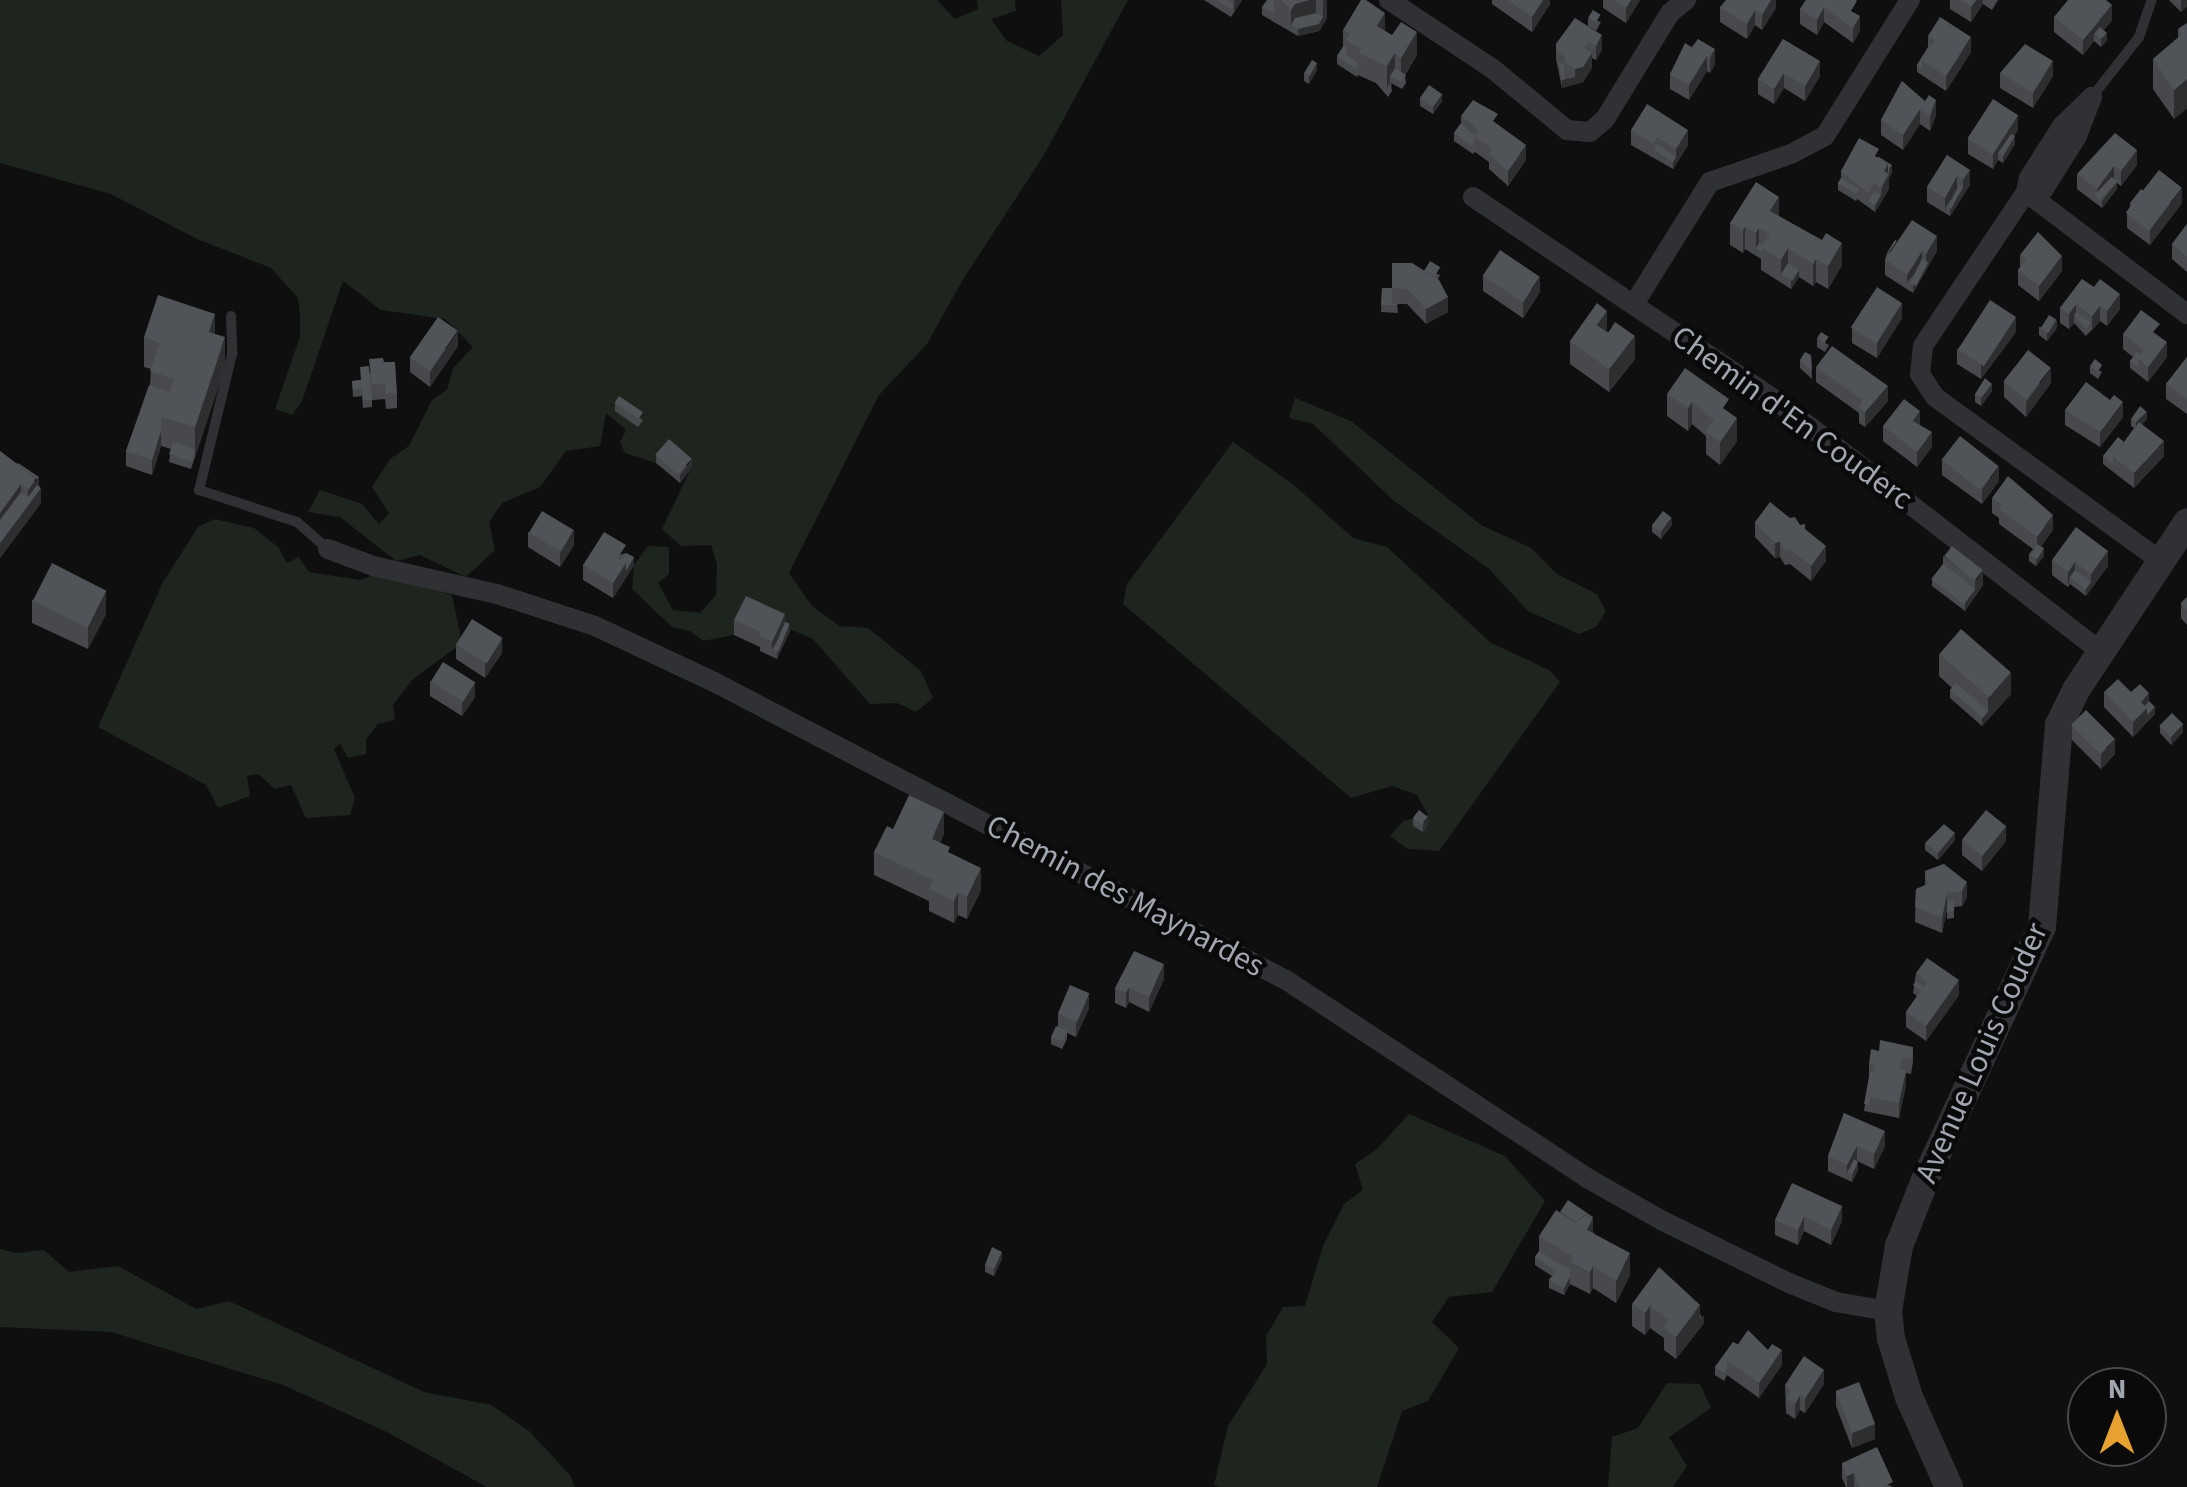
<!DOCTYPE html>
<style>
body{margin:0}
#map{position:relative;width:2187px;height:1487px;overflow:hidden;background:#0f0f10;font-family:"Source Sans 3",sans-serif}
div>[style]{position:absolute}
.green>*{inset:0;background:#1e241e}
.service>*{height:10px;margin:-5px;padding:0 5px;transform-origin:5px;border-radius:5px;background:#303135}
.minor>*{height:20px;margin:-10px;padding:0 10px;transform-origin:10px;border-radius:10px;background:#303135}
.tertiary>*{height:28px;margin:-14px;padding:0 14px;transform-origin:14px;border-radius:14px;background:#303135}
.wall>*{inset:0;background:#47494d}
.shaded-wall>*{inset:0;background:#2c2e30;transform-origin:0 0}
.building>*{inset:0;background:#505358;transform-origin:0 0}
span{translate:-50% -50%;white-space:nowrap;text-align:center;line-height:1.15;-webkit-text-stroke:9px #0a0a0b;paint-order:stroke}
.street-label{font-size:32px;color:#a1a6b0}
.north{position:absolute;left:2067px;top:1367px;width:100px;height:100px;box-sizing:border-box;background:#0a0a0b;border:2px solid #46484d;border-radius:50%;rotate:0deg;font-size:28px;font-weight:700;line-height:40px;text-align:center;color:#a1a6b0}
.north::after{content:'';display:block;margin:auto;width:35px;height:45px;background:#e7a130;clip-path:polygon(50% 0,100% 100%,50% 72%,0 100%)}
</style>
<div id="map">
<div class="green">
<i style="clip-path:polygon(0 0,937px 0,955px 19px,978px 9px,977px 0,1015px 0,1016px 11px,991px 19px,1007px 41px,1039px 56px,1063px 35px,1061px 0,1128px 0,1044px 155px,962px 281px,927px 344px,879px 395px,789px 573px,811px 605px,839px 626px,868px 628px,921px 671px,933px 698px,916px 712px,897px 703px,870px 704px,813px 639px,747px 611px,734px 635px,703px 641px,690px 631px,672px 627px,632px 589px,634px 565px,648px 546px,669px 547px,669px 574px,658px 583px,673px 610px,700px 613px,716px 595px,717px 564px,711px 545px,681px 546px,662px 529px,692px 466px,669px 447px,656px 463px,625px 453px,620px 442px,626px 430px,606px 413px,600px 446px,566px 451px,540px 487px,502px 503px,489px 522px,495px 550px,466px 577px,420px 555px,396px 561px,340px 517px,308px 512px,320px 490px,362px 504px,379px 524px,389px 513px,372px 487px,390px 459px,409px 446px,432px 400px,447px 390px,453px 368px,473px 347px,445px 319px,381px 310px,343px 281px,302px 401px,292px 415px,275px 409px,300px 337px,300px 316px,298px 298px,271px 268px,197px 239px,111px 194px,0 163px)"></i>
<i style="clip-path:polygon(1295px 398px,1351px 421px,1481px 525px,1531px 548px,1557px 574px,1597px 594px,1606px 611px,1596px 627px,1579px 634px,1528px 611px,1488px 568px,1394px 501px,1313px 424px,1289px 418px)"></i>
<i style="clip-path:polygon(1233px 442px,1294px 485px,1353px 538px,1387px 547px,1491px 643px,1549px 670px,1560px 682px,1439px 851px,1408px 849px,1390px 836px,1403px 821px,1428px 815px,1417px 795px,1392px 786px,1351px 798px,1123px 604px,1127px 584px)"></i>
<i style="clip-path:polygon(215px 519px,254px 528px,278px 547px,287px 563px,299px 557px,309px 572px,360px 580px,376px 574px,452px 595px,462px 643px,412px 680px,393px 705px,395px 720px,378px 724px,366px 739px,366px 754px,348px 758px,340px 744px,334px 749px,355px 798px,350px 815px,306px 818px,291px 785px,275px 789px,258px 774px,247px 776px,250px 796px,218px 808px,206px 785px,98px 727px,163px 582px,198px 527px)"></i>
<i style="clip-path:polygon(1409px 1114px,1505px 1156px,1545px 1201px,1492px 1292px,1449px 1297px,1432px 1322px,1459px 1348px,1428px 1401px,1402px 1411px,1377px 1487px,1219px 1487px,1214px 1485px,1228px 1426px,1267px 1364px,1266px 1336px,1283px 1307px,1305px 1306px,1323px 1246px,1344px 1204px,1363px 1190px,1355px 1164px,1376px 1150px)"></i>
<i style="clip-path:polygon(0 1249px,16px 1253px,44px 1250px,69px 1272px,118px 1266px,196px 1309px,229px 1301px,424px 1392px,491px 1405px,529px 1431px,570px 1475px,575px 1487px,487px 1487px,385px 1431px,283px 1385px,111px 1332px,0 1327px)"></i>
<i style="clip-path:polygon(1667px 1383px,1700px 1384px,1711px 1408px,1669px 1437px,1687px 1466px,1673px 1487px,1608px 1487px,1612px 1437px,1638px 1428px)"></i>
</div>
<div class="service">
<i style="left:2092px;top:97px;width:76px;rotate:-51.9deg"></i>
<i style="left:2139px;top:37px;width:39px;rotate:-71deg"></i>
<i style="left:231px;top:316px;width:38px;rotate:88deg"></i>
<i style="left:232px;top:354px;width:140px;rotate:103.6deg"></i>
<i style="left:199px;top:490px;width:103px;rotate:18.1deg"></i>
<i style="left:297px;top:522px;width:41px;rotate:41.1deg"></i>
</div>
<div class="minor">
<i style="left:1389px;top:0;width:125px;rotate:33.6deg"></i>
<i style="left:1493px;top:69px;width:96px;rotate:39.5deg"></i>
<i style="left:1567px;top:130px;width:23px;rotate:5deg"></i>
<i style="left:1590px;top:132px;width:20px;rotate:-41deg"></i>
<i style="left:1605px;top:119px;width:124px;rotate:-58.5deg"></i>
<i style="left:1670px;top:13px;width:21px;rotate:-39deg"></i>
<i style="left:2027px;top:193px;width:201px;rotate:37.1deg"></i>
<i style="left:1473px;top:197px;width:362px;rotate:33.9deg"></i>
<i style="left:1774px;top:399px;width:413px;rotate:37.7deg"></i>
<i style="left:2037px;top:200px;width:75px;rotate:-58deg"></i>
<i style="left:2077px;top:136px;width:42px;rotate:-69deg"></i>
<i style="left:2092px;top:97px;width:42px;rotate:136deg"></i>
<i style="left:2062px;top:126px;width:62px;rotate:122.4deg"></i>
<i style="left:2029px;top:178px;width:14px;rotate:102deg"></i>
<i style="left:2026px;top:192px;width:185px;rotate:123.8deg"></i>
<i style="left:1923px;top:346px;width:28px;rotate:96deg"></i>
<i style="left:1920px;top:374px;width:27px;rotate:57deg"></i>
<i style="left:1935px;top:397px;width:279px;rotate:36deg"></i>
<i style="left:1634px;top:304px;width:144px;rotate:-58.1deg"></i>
<i style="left:1710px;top:182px;width:86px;rotate:-19.1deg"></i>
<i style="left:1791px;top:154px;width:38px;rotate:-28deg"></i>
<i style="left:1825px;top:136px;width:160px;rotate:-58deg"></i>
<i style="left:328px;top:549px;width:48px;rotate:20.7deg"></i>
<i style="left:373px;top:566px;width:127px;rotate:12.7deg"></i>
<i style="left:497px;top:594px;width:103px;rotate:18.1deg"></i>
<i style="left:595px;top:626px;width:136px;rotate:25.2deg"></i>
<i style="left:718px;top:684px;width:640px;rotate:27.53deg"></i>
<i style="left:1286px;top:980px;width:360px;rotate:33.3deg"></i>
<i style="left:1587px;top:1178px;width:87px;rotate:29.5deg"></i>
<i style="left:1663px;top:1221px;width:140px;rotate:26.2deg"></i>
<i style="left:1789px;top:1283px;width:51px;rotate:22deg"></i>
<i style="left:1836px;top:1302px;width:53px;rotate:9.8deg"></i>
</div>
<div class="tertiary">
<i style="left:1949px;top:1487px;width:98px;rotate:-114deg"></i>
<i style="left:1909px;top:1397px;width:61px;rotate:-107.2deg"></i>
<i style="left:1891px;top:1339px;width:28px;rotate:-96deg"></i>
<i style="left:1888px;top:1311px;width:66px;rotate:-80.4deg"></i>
<i style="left:1899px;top:1246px;width:71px;rotate:-68.5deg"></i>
<i style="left:1925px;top:1180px;width:279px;rotate:-65.2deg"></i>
<i style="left:2042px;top:927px;width:203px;rotate:-85.2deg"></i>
<i style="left:2059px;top:725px;width:39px;rotate:-64deg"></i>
<i style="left:2076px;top:690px;width:201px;rotate:-56.5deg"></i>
</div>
<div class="wall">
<i style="clip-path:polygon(1204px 0,1242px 0,1231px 17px)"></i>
<i style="clip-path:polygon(1267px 0,1327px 0,1327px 18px,1319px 31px,1298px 36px,1262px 15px,1262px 7px)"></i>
<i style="clip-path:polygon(1492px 0,1550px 0,1550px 4px,1532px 32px,1492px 4px)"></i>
<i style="clip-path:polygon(1603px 0,1640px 0,1626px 23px,1603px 8px)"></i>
<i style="clip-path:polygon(1776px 0,1776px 8px,1762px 30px,1755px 25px,1747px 39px,1720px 22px,1720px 7px)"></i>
<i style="clip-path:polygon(1806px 0,1857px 14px,1860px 31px,1853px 43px,1824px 22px,1817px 35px,1800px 24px,1800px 9px)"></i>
<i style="clip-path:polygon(1950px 0,1998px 0,1992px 10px,1983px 4px,1971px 22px,1950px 9px)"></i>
<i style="clip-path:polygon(2169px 0,2187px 0,2187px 6px,2181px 12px)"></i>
<i style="clip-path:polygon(2054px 17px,2112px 20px,2104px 30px,2107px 40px,2101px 47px,2094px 41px,2083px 55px,2054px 32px)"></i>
<i style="clip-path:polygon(1575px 18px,1602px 50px,1596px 60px,1592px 58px,1592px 68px,1583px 82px,1562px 88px,1556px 59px,1556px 44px)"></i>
<i style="clip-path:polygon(1588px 18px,1601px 22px,1596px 31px,1588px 26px)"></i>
<i style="clip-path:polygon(2187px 23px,2187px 108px,2174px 119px,2153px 89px,2153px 59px,2178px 38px,2178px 29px)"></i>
<i style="clip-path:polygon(1343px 30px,1385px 31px,1417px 55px,1405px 75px,1406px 83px,1402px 89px,1391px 83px,1392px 91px,1388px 97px,1376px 83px,1358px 75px,1357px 77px,1337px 64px,1337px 56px,1343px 47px)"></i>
<i style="clip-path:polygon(1928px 36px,1971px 52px,1946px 91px,1917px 72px,1917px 65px,1928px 47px)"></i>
<i style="clip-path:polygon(1698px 39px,1715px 64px,1710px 73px,1707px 71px,1689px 100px,1670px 89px,1670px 74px)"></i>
<i style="clip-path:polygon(1783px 39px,1820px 76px,1805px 101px,1784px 88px,1774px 104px,1758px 94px,1758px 79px)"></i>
<i style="clip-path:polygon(1317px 70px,1309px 84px,1304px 81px,1304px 73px)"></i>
<i style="clip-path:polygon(2000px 73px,2053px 76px,2033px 108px,2000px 88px)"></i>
<i style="clip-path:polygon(1902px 81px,1936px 115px,1930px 131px,1920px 124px,1903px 150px,1881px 135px,1881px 120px)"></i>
<i style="clip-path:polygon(1420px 98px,1442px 101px,1433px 114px,1420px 106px)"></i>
<i style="clip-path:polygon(1461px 116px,1498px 125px,1526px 160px,1508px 186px,1489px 169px,1489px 162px,1475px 152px,1473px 154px,1454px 141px,1454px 133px,1461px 123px)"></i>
<i style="clip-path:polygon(1631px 130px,1688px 145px,1673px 169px,1631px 145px)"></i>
<i style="clip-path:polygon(2018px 130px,2014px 136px,2015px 144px,2003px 163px,1998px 160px,1993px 169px,1968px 154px,1968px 139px)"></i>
<i style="clip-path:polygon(2137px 150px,2137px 165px,2121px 186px,2117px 183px,2117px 189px,2102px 208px,2077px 189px,2077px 174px)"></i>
<i style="clip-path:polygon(1947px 155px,1970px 185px,1950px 216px,1927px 202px,1927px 187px)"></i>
<i style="clip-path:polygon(1879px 157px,1892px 172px,1889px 178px,1889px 189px,1875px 212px,1857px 199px,1856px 201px,1838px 190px,1838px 183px,1841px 178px,1841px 171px)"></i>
<i style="clip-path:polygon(2130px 203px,2182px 203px,2150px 245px,2127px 228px,2127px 213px,2130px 208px)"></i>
<i style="clip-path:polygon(1779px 217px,1842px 265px,1828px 289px,1816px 282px,1813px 286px,1799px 277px,1791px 289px,1761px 270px,1761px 259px,1745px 249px,1743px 253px,1730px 245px,1730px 223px)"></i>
<i style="clip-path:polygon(2187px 224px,2187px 272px,2172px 259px,2172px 244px)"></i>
<i style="clip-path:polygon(1937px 251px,1913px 293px,1885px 275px,1885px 260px,1887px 253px)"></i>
<i style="clip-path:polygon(2020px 255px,2062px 271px,2039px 301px,2018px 285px,2018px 270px,2020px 267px)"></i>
<i style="clip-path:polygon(1424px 270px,1440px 275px,1438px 279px,1448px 312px,1426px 324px,1407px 304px,1397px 304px,1398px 313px,1381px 312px,1382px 288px,1392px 288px)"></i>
<i style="clip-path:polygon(1483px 276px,1540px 292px,1523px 318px,1483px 291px)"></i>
<i style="clip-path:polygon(2082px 279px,2120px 309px,2107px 326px,2100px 321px,2086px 336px,2074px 323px,2069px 329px,2060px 323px,2060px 308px)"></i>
<i style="clip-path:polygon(1902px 318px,1877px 358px,1852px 343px,1852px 328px)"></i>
<i style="clip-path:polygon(2039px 327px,2057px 328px,2047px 341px,2039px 335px)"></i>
<i style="clip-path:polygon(1607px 331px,1635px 359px,1609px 392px,1570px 364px,1570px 341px)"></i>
<i style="clip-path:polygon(2016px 332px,1981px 379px,1957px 364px,1957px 349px)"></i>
<i style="clip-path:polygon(215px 334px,225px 367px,191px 469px,169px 462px,171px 449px,161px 446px,152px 475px,126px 466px,126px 451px,150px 385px,151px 369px,144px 367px,144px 337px)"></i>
<i style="clip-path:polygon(2123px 334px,2160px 337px,2167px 357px,2148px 382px,2130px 368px,2130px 361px,2133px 357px,2123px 349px)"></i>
<i style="clip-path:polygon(1817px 339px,1829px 345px,1825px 352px,1817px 347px)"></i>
<i style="clip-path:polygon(458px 346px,430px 387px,410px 372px,410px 357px)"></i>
<i style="clip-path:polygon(1811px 355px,1812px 379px,1800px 368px,1800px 360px)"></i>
<i style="clip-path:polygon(2187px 357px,2187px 414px,2166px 399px,2166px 384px)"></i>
<i style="clip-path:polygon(384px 362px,397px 393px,397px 408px,386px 409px,385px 399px,372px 400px,372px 407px,363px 408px,362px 396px,353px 397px,352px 381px,361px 380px)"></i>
<i style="clip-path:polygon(2090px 366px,2102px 372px,2098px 379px,2090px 373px)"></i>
<i style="clip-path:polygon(1816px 367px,1888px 401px,1865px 427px,1859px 423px,1859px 413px,1816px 382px)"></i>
<i style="clip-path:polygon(2004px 382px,2051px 383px,2026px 417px,2004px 397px)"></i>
<i style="clip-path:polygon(1992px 391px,1981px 406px,1975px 402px,1975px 394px)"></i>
<i style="clip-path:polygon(1667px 394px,1729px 412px,1737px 441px,1720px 465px,1706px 454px,1706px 436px,1692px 424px,1688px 431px,1667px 416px)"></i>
<i style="clip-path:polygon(615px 403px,643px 420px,638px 427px,615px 411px)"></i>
<i style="clip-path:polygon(2065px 410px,2123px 417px,2100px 447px,2065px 425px)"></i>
<i style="clip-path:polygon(2131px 419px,2147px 419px,2142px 424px,2164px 456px,2134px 488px,2103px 464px,2103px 456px,2124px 442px,2134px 428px,2131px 426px)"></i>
<i style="clip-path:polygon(1883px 426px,1920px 426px,1932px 447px,1917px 467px,1883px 441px)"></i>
<i style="clip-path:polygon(0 451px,39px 485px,41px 503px,0 558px)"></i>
<i style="clip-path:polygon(656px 456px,692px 467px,680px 483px,656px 463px)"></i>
<i style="clip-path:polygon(1942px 460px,1999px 481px,1982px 504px,1942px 475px)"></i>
<i style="clip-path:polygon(1992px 498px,2053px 530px,2041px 546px,2044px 556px,2036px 566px,2029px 561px,2029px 554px,2033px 549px,1999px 524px,1999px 518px,1992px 513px)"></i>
<i style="clip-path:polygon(1755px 522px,1800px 525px,1805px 529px,1826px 561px,1811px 581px,1790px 564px,1785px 565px,1780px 557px,1775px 558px,1755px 537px)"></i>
<i style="clip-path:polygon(1652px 525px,1672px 525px,1661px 539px,1652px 532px)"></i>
<i style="clip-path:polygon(528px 532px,574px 545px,560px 567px,528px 547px)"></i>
<i style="clip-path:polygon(626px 553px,634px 565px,613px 598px,583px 580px,583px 565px)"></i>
<i style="clip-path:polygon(1943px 556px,1983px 585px,1965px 611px,1932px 586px,1932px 579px,1943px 564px)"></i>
<i style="clip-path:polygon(2052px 560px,2108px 566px,2086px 596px,2070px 584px,2068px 587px,2052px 575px)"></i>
<i style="clip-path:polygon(2187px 597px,2187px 625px,2181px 618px,2181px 603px)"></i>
<i style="clip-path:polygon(32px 600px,106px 614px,88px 649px,32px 623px)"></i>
<i style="clip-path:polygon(734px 620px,785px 622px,790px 631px,777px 659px,760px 651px,760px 647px,734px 635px)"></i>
<i style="clip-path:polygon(456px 644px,502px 653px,485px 678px,456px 659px)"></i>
<i style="clip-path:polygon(1939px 654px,2011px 694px,1982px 726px,1950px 698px,1950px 690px,1952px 688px,1939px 676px)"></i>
<i style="clip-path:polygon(430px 681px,475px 697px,462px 716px,430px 696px)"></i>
<i style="clip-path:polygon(2104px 692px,2131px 692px,2149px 701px,2155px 714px,2133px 737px,2104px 707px)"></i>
<i style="clip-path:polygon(2072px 725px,2115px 754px,2101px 769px,2072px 740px)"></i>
<i style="clip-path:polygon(2160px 726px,2183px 732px,2171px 745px,2160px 733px)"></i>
<i style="clip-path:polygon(1413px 818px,1428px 825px,1423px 832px,1413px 826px)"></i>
<i style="clip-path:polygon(893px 829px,944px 834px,940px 843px,981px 890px,967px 919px,958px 915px,954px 923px,929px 911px,929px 901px,874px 875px,874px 852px)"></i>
<i style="clip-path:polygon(1955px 840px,1938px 860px,1925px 850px,1925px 843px)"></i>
<i style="clip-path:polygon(1962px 840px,2006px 841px,1982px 871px,1962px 855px)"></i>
<i style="clip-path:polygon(1944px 864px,1967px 897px,1962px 906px,1954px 907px,1954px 918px,1947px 919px,1947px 909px,1942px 933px,1915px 922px,1916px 889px,1925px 885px,1925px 871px)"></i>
<i style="clip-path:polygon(1916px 973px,1959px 995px,1926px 1041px,1906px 1027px,1906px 1012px,1917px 996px,1913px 993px)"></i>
<i style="clip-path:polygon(1164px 979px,1149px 1012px,1129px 1002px,1126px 1008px,1115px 1003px,1115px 988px)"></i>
<i style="clip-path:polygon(1089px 1008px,1076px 1037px,1067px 1033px,1067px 1039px,1062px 1049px,1051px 1044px,1051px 1037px,1058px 1027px,1058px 1014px)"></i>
<i style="clip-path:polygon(1913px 1047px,1913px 1062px,1911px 1074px,1906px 1073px,1906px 1085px,1899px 1118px,1864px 1111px,1869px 1078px,1869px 1064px,1879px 1051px)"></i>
<i style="clip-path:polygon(1844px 1113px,1885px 1146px,1874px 1169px,1857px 1161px,1858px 1170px,1852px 1182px,1828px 1171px,1828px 1156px)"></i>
<i style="clip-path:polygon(1842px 1206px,1842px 1221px,1831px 1245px,1804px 1231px,1798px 1245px,1775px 1235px,1775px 1220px)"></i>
<i style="clip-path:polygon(1593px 1232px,1630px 1275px,1616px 1303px,1593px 1288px,1590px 1294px,1570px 1284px,1564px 1295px,1549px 1288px,1549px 1280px,1552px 1276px,1535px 1265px,1535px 1257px,1539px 1251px,1539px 1236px)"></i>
<i style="clip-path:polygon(1002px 1259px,994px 1276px,985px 1272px,985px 1265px)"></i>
<i style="clip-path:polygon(1632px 1304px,1700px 1313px,1704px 1323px,1676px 1359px,1664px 1350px,1664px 1338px,1650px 1328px,1645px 1335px,1632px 1326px)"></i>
<i style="clip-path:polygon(1733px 1342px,1782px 1365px,1759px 1398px,1727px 1375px,1724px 1381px,1715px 1375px,1715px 1367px)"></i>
<i style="clip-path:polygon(1824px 1384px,1805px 1413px,1800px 1410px,1795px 1419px,1786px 1413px,1785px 1385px)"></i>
<i style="clip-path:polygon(1836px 1391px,1875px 1439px,1852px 1448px,1836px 1406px)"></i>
<i style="clip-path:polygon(1842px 1463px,1893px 1487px,1846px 1487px,1842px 1478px)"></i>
</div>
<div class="shaded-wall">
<i style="clip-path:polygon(1234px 0,1242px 0,1234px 12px)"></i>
<i style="clip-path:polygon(1309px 0,1316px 0,1316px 21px,1292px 25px,1291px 27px,1291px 10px,1295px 4px)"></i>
<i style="clip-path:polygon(1324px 0,1327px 0,1327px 18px,1323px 24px,1323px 2px)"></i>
<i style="clip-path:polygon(1543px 0,1550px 0,1550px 4px,1532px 32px,1532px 17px)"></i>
<i style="clip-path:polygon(1631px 0,1640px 0,1626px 23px,1626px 8px)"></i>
<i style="clip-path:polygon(1771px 0,1776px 0,1776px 8px,1762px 30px,1762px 15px)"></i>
<i style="clip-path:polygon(1976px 0,1983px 0,1983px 4px,1971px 22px,1971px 7px)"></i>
<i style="clip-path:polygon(2181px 0,2187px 0,2187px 6px,2181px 12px)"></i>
<i style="clip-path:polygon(2112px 5px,2112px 20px,2098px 37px,2094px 34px,2094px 41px,2083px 55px,2083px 40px)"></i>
<i style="clip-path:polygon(1824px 7px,1824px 22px,1817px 35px,1817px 20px)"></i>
<i style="clip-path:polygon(1755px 10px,1755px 25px,1747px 39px,1747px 24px)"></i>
<i style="clip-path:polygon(1385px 13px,1385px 35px,1377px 26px)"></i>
<i style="clip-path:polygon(1860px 16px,1860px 31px,1853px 43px,1853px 28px)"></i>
<i style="clip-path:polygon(1323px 17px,1323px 25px,1319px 31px,1298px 36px,1298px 29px)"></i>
<i style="clip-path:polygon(1417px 32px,1417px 55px,1401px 80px,1401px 58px)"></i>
<i style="clip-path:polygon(2107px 33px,2107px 40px,2101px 47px,2101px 39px)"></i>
<i style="clip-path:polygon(1602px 35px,1602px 50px,1596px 60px,1596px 46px)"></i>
<i style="clip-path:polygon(1971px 37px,1971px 52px,1946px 91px,1946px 76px)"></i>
<i style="clip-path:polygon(1715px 49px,1715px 64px,1710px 73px,1710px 58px)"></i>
<i style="clip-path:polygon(1395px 53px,1395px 76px,1390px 75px,1390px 83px,1387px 88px,1387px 66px)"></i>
<i style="clip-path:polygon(1592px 53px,1592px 68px,1583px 82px,1562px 88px,1562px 80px,1575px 77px,1575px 69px)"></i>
<i style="clip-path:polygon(1707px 56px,1707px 71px,1689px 100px,1689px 85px)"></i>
<i style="clip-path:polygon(1820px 61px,1820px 76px,1805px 101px,1805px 86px)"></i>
<i style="clip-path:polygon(2053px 61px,2053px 76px,2033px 108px,2033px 93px)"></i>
<i style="clip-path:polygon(1317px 63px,1317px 70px,1309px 84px,1309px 76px)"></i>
<i style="clip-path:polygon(1784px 73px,1784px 88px,1774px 104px,1774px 89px)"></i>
<i style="clip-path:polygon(2187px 79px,2187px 108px,2174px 119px,2174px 90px)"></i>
<i style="clip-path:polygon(1442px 94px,1442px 101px,1433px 114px,1433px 107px)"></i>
<i style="clip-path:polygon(1936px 100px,1936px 115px,1930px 131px,1930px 116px)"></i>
<i style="clip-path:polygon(1920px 109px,1920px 124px,1903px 150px,1903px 135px)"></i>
<i style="clip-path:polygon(2018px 115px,2018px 130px,2002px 155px,1998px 153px,1998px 160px,1993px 169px,1993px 154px)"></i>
<i style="clip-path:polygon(1688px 130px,1688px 145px,1673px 169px,1673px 162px,1676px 157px,1676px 149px)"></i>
<i style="clip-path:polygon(2015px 136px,2015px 144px,2003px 163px,2003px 156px)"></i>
<i style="clip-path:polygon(1526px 145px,1526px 160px,1508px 186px,1508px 171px)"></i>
<i style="clip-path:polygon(2137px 150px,2137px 165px,2121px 186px,2121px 171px)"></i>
<i style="clip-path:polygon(1888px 164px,1888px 175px,1892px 165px,1892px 172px,1889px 178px,1889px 189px,1875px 212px,1875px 205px,1881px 195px,1884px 171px)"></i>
<i style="clip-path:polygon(2114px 166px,2114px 181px,2097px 197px,2097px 189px)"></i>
<i style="clip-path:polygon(1970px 170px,1970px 185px,1950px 216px,1950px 209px,1963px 188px,1963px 180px)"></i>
<i style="clip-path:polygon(1957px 176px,1957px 192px,1946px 206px,1945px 213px,1945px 198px)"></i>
<i style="clip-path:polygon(2117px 182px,2117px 189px,2102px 208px,2102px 201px)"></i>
<i style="clip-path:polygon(2182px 188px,2182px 203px,2150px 245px,2150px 230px)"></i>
<i style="clip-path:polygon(1779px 197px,1779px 219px,1770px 211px)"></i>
<i style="clip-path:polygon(1745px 227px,1745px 249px,1743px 253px,1743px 230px)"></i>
<i style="clip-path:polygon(1759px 228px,1759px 250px,1756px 248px,1756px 233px)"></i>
<i style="clip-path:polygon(1937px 236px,1937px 251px,1913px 293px,1913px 285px,1926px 265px,1926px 254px)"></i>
<i style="clip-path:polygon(1842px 243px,1842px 265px,1828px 289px,1828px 266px)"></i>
<i style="clip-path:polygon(1788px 248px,1788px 270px,1781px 274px,1781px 282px,1781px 260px)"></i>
<i style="clip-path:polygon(1922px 251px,1922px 266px,1907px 282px,1907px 275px)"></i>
<i style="clip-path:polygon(2062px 256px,2062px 271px,2039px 301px,2039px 286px)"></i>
<i style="clip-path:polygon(1816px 259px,1816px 282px,1813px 286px,1813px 264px)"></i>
<i style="clip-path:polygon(1799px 270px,1799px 277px,1791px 289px,1791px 281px)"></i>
<i style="clip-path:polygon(1540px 277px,1540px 292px,1523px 318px,1523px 303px)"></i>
<i style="clip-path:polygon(2120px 294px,2120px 309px,2107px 326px,2107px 311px)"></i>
<i style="clip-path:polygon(1448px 297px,1448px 312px,1426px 324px,1426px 309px)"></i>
<i style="clip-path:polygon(1902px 303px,1902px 318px,1877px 358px,1877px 343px)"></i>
<i style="clip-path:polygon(2076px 304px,2076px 318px,2074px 315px,2074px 323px,2069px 329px,2069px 314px)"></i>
<i style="clip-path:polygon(2100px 306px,2100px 321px,2092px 331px,2092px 316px)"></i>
<i style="clip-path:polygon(1607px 311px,1607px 333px,1597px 325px)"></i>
<i style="clip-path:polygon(215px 314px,215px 343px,209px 332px)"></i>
<i style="clip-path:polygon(2016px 317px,2016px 332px,1981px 379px,1981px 364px)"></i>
<i style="clip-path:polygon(2057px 320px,2057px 328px,2047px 341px,2047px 333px)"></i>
<i style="clip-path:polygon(458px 331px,458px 346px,430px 387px,430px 372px)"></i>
<i style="clip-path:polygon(1635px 336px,1635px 359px,1609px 392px,1609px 369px)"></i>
<i style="clip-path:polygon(225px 337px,225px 367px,195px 457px,195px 427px)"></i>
<i style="clip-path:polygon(2167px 342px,2167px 357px,2148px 382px,2148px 367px)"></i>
<i style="clip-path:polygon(2051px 368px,2051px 383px,2026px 417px,2026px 402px)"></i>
<i style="clip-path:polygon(1992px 384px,1992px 391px,1981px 406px,1981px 398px)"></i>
<i style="clip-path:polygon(1888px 386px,1888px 401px,1865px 427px,1865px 412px)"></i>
<i style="clip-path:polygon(1692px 402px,1692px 424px,1688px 431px,1688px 408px)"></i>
<i style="clip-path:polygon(2123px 402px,2123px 417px,2100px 447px,2100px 432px)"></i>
<i style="clip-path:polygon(1920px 411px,1920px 426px,1913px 421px)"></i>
<i style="clip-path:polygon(2147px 412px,2147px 419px,2136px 430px,2136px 422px)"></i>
<i style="clip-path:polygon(1737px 418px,1737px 441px,1720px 465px,1720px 442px)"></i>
<i style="clip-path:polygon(161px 431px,161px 446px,152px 475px,152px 460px)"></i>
<i style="clip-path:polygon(1932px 432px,1932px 447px,1917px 467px,1917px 452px)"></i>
<i style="clip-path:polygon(2164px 441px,2164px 456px,2134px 488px,2134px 473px)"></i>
<i style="clip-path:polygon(692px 459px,692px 467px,680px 483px,680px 475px)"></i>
<i style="clip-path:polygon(1999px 466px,1999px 481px,1982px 504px,1982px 489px)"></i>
<i style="clip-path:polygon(39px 477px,39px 485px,36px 488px,41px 488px,41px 503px,0 558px,0 543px,28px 506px,28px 490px)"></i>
<i style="clip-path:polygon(21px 484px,21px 507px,0 535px,0 513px)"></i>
<i style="clip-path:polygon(2053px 515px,2053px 530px,2037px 552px,2037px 537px)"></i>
<i style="clip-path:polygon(1672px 518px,1672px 525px,1661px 539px,1661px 531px)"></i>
<i style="clip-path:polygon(574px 530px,574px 545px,560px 567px,560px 552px)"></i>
<i style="left:1780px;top:542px;width:15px;height:5px;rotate:90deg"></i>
<i style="clip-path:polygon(1826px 546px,1826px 561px,1811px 581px,1811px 566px)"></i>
<i style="clip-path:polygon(2044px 548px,2044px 556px,2036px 566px,2036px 559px)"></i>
<i style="clip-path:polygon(2108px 551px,2108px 566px,2086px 596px,2086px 589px,2091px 582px,2091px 574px)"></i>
<i style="clip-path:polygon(634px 557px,634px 565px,613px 598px,613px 583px,626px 563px)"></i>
<i style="clip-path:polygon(2075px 562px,2075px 577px,2070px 577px,2068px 587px,2068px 572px)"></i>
<i style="clip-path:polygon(1983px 570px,1983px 585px,1965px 611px,1965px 603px,1975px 589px,1975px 581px)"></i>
<i style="clip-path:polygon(106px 591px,106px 614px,88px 649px,88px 627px)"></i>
<i style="clip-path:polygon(785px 614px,785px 629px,772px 649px,772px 642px)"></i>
<i style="clip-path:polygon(790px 624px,790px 631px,777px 659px,777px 651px)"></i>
<i style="clip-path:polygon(502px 638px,502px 653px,485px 678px,485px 663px)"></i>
<i style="clip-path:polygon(2011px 672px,2011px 694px,1982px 726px,1982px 718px,1988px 711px,1988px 696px)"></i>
<i style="clip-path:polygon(475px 682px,475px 697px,462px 716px,462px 701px)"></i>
<i style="clip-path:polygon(2149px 693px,2149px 708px,2155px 707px,2155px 714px,2133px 737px,2133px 722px,2141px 702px)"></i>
<i style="clip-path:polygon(2183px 724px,2183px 732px,2171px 745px,2171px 737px)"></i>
<i style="clip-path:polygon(2115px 739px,2115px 754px,2101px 769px,2101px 754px)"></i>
<i style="clip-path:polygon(944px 812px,944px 834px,932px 861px,932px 839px)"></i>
<i style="clip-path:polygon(1428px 817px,1428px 825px,1423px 832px,1423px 825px)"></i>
<i style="clip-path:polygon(2006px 826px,2006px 841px,1982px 871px,1982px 856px)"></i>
<i style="clip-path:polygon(1955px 833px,1955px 840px,1938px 860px,1938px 853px)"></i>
<i style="clip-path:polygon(981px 868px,981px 890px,967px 919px,967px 897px)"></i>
<i style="clip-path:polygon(1967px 882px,1967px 897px,1962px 906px,1962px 891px)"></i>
<i style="clip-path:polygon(958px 892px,958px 915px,954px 923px,954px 901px)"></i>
<i style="clip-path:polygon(1947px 893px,1947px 908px,1942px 933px,1942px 918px)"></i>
<i style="clip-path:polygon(1164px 964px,1164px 979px,1149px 1012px,1149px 997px)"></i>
<i style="clip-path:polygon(1959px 980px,1959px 995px,1926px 1041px,1926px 1026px)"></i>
<i style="clip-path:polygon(1129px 987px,1129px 1002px,1126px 1008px,1126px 993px)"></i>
<i style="clip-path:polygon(1089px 993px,1089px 1008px,1076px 1037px,1076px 1022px)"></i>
<i style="clip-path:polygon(1906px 1070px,1906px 1085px,1899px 1118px,1899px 1103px)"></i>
<i style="clip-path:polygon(1885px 1131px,1885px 1146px,1874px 1169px,1874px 1154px)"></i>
<i style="clip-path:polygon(1857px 1146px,1857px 1161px,1847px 1173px,1847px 1165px)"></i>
<i style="clip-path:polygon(1858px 1162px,1858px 1170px,1852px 1182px,1852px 1175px)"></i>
<i style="clip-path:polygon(1842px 1206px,1842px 1221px,1831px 1245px,1831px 1230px)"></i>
<i style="clip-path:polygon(1804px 1216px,1804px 1231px,1798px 1245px,1798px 1230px)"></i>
<i style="clip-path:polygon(1593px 1217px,1593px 1232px,1592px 1235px,1587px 1230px)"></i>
<i style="clip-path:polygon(1002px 1252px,1002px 1259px,994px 1276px,994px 1269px)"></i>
<i style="clip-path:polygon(1630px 1253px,1630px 1275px,1616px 1303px,1616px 1281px)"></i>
<i style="clip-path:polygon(1593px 1266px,1593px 1288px,1590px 1294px,1590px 1272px)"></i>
<i style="clip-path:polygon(1570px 1277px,1570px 1284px,1564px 1295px,1564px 1288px)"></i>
<i style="clip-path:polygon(1700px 1305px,1700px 1319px,1704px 1315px,1704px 1323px,1676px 1359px,1676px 1337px)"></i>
<i style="clip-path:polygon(1650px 1306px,1650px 1328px,1645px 1335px,1645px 1313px)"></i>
<i style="clip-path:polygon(1782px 1350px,1782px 1365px,1759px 1398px,1759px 1383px)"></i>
<i style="clip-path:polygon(1824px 1370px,1824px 1384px,1805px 1413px,1805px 1398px)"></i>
<i style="clip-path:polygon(1800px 1395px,1800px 1410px,1795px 1419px,1795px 1404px)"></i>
<i style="clip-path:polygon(1875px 1424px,1875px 1439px,1852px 1448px,1852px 1433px)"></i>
<i style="clip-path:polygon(1854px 1473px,1854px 1487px,1847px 1487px,1847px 1476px)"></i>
</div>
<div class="building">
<i style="clip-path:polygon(1216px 0,1226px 0,1234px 5px,1231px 9px)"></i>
<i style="clip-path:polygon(1267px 0,1274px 0,1274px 14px,1262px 7px)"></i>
<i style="clip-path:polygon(1281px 0,1309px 0,1295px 4px,1291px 10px)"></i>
<i style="clip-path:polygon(1361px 0,1366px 0,1385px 13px,1377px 26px,1392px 35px,1401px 22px,1417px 32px,1401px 58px,1395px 53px,1387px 66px,1358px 53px,1361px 49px,1346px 40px,1350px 34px,1343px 30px)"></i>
<i style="clip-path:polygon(1508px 0,1543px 0,1532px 17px)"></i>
<i style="clip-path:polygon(1614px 0,1631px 0,1626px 8px)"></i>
<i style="clip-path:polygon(1726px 0,1771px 0,1762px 15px,1755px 10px,1747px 24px,1720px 7px)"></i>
<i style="clip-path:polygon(1806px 0,1856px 0,1857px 1px,1851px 11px,1860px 16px,1853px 28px,1824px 7px,1817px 20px,1800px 9px)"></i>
<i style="clip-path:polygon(1960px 0,1976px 0,1971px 7px)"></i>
<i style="clip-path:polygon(2068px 0,2106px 0,2112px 5px,2083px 40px,2054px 17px)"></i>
<i style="left:1593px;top:10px;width:9px;height:9px;rotate:32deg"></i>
<i style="clip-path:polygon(1316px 13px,1323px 17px,1319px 24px,1298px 29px,1291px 25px,1295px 18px)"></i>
<i style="clip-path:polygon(1940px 17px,1971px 37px,1946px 76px,1922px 60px,1935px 40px,1928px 36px)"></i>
<i style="clip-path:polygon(1575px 18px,1602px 35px,1596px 46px,1589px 41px,1584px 48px,1592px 53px,1583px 67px,1575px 69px,1564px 62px,1566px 58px,1558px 52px,1556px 44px)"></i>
<i style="clip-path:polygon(2187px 23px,2187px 79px,2174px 90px,2153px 59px,2182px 34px,2178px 29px)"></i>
<i style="clip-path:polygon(2100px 27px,2107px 33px,2101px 39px,2094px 34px)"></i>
<i style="clip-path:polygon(1698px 39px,1715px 49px,1710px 58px,1707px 56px,1689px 85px,1670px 74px,1685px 43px,1693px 48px)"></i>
<i style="clip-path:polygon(1783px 39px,1820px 61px,1805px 86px,1784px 73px,1774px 89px,1758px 79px)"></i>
<i style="clip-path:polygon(1930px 44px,1931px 45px,1922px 60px,1922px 68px,1917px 65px)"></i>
<i style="clip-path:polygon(2025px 44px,2053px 61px,2033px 93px,2000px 73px)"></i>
<i style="clip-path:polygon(1344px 45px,1346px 47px,1346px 54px,1358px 63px,1357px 70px,1337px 56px)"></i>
<i style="left:1312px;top:60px;width:6px;height:15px;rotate:31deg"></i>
<i style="clip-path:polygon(1558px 60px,1564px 66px,1564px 78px,1566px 79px,1562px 80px)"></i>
<i style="left:1395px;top:68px;width:13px;height:9px;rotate:32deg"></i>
<i style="clip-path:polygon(1902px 81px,1925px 101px,1929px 95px,1936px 100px,1930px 116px,1920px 109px,1903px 135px,1881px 120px)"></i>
<i style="left:1429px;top:85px;width:16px;height:16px;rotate:35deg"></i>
<i style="left:1993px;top:99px;width:30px;height:47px;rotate:33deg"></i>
<i style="clip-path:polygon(1473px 100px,1498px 114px,1493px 121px,1526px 145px,1508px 171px,1489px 154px,1492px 149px,1475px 137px,1478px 132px,1474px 125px,1461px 116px)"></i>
<i style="clip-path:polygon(1647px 104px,1688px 130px,1676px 149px,1657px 137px,1653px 144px,1631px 130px)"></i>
<i style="clip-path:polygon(1461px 123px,1475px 136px,1473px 147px,1454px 133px)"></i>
<i style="clip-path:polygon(2115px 133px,2137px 150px,2121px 171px,2114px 166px,2097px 189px,2077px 174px)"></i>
<i style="clip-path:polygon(2011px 134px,2015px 136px,2003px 156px,1998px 153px)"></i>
<i style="clip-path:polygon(1859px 138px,1879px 149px,1875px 156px,1888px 164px,1884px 171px,1889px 174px,1881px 188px,1874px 183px,1868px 193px,1841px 171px)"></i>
<i style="clip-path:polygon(1657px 144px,1676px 157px,1673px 162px,1654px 150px)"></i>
<i style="clip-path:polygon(1947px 155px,1970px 170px,1963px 180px,1957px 176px,1945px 198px,1927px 187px)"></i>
<i style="clip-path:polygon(1879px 157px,1892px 165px,1888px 171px,1888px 164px,1878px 158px)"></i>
<i style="left:2159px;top:170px;width:29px;height:54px;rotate:38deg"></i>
<i style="left:2112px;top:177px;width:7px;height:25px;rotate:45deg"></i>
<i style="left:1841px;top:178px;width:21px;height:6px;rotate:31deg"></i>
<i style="clip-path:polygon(1756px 182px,1779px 197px,1770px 211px,1822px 240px,1826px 233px,1842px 243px,1828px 266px,1816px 259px,1813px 264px,1788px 248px,1781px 260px,1761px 247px,1770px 234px,1759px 228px,1756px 233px,1745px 227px,1743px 230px,1730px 223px)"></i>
<i style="left:1959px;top:185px;width:4px;height:25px;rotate:27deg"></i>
<i style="clip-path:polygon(2141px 189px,2144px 191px,2132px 205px,2130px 203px)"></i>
<i style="left:1874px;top:191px;width:8px;height:12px;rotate:30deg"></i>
<i style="clip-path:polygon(1912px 220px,1937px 236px,1926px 254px,1922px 251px,1907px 275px,1885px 260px)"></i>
<i style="clip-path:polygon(2187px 224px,2187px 257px,2172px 244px)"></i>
<i style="clip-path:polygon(2038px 232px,2062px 256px,2039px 286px,2018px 270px,2026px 260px,2020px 255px)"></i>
<i style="clip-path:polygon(1895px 240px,1897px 241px,1888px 254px,1887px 253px)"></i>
<i style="clip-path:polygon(1759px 243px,1763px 245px,1761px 252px,1756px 248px)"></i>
<i style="left:1500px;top:250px;width:48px;height:31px;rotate:34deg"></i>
<i style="left:1922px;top:259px;width:7px;height:27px;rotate:27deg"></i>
<i style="left:1430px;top:261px;width:12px;height:11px;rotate:31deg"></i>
<i style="clip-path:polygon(1392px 263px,1412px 263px,1439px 280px,1448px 297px,1426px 309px,1407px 289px,1392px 288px)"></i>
<i style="left:1788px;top:263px;width:13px;height:13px;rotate:32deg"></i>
<i style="clip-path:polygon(2082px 279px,2094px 287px,2100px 279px,2120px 294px,2107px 311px,2100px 306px,2092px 316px,2076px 304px,2069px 314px,2060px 308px)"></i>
<i style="left:1877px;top:287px;width:30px;height:48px;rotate:33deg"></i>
<i style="clip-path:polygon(1382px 288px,1392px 288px,1392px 303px,1397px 304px,1398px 305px,1381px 305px)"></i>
<i style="clip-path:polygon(158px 295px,215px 314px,209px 332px,225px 337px,195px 427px,161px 417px,174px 379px,150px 371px,160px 343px,144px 337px)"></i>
<i style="left:1990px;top:300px;width:31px;height:59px;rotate:33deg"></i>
<i style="clip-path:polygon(1597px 303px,1607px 311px,1597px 325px,1608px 333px,1615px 322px,1635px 336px,1609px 369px,1570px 341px)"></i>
<i style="clip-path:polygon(2141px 310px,2160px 324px,2153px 332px,2167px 342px,2148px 367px,2138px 359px,2144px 350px,2123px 334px)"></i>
<i style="clip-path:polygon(2076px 312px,2091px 322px,2086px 329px,2074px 315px)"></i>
<i style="left:2049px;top:315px;width:9px;height:16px;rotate:32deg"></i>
<i style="left:438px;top:317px;width:24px;height:49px;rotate:35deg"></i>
<i style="left:1821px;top:332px;width:9px;height:8px;rotate:32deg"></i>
<i style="clip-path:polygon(1832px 346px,1888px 386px,1865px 412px,1859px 408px,1862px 400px,1816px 367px)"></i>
<i style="left:2028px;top:350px;width:29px;height:40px;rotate:38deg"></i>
<i style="clip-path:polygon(1805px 352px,1811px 355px,1812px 371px,1800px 360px)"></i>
<i style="clip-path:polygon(2137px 352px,2141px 355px,2138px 359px,2138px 367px,2130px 361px)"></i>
<i style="clip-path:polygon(2187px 357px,2187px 399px,2166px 384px)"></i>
<i style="clip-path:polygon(383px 358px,384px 362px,395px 362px,397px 393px,386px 394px,385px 384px,372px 385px,369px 359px)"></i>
<i style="clip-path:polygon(2095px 359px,2102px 365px,2098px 372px,2090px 366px)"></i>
<i style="clip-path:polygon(369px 366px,372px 400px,363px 400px,362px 389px,353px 389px,352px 381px,361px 380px,360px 367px)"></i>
<i style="clip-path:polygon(1685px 368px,1729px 399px,1723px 408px,1737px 418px,1720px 442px,1706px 432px,1714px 420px,1692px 402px,1688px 408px,1667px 394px)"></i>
<i style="clip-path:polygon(1985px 378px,1992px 384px,1981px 398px,1975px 394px)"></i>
<i style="clip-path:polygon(2086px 382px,2110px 400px,2114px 395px,2123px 402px,2100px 432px,2065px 410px)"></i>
<i style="clip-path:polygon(149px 385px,170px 392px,161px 417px,161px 431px,152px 460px,126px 451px)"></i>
<i style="left:619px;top:396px;width:29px;height:8px;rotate:34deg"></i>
<i style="clip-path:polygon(1904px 399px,1920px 411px,1913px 421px,1932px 432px,1917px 452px,1883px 426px)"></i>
<i style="clip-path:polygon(2140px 406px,2147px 412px,2136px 422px,2131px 419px)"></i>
<i style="clip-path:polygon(2139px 422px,2164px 441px,2134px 473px,2113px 457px)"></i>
<i style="left:1960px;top:436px;width:49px;height:30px;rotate:38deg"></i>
<i style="clip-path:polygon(2118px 437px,2124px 442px,2113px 457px,2113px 464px,2103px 456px)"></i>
<i style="left:669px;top:439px;width:30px;height:21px;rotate:41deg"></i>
<i style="left:173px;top:442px;width:23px;height:13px;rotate:18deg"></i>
<i style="clip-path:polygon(0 451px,36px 478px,28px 490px,21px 484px,0 513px)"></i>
<i style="clip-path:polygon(18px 463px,39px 477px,36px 480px,36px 478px,17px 464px)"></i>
<i style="clip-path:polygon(2008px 476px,2053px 515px,2037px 537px,1999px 509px,2002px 505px,1992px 498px)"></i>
<i style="clip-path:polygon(37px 485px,41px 488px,0 543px,0 520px,21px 492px,28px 497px)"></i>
<i style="clip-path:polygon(1770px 502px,1790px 518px,1795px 517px,1800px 525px,1805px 524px,1805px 529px,1826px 546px,1811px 566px,1790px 549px,1785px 550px,1780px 542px,1775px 543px,1755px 522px)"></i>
<i style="left:542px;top:511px;width:37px;height:25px;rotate:31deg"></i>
<i style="left:1663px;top:511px;width:11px;height:18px;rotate:38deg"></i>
<i style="clip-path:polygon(2076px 527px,2108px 551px,2091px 574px,2075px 562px,2068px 572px,2052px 560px)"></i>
<i style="clip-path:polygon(604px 532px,626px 545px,618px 558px,626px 563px,613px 583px,583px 565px)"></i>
<i style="left:2037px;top:544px;width:8px;height:13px;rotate:30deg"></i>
<i style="left:1952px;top:546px;width:39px;height:13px;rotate:38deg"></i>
<i style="clip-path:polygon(626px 553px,634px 557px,626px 571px,626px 563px,621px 560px)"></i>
<i style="left:52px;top:563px;width:61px;height:42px;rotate:27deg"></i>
<i style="left:1943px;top:564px;width:41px;height:19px;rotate:38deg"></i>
<i style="left:2075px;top:570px;width:20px;height:9px;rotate:37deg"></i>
<i style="clip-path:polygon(746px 596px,785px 614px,772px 642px,760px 636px,761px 632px,734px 620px)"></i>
<i style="clip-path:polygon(2187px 597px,2187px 610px,2181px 603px)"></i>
<i style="left:472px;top:619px;width:36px;height:30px;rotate:32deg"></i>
<i style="left:785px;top:622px;width:5px;height:30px;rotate:22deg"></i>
<i style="left:1961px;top:629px;width:66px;height:33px;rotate:41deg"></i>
<i style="left:443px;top:662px;width:38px;height:23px;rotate:32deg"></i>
<i style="clip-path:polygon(2118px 679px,2131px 692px,2140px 684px,2149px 693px,2141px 702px,2147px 708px,2133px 722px,2104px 692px)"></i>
<i style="left:1956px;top:683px;width:43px;height:9px;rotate:41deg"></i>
<i style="clip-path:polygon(2149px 701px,2155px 707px,2147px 715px,2147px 708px,2145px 706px)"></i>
<i style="left:2086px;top:710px;width:41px;height:21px;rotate:45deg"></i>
<i style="left:2172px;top:713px;width:16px;height:18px;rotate:45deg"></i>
<i style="clip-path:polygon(909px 795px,944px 812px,932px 839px,950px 847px,948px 852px,981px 868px,967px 897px,958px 892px,954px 901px,929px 889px,933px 880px,874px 852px,887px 826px,893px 829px)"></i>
<i style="left:1419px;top:810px;width:11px;height:10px;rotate:38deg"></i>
<i style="left:1986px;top:810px;width:26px;height:38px;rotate:39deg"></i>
<i style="clip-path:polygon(1944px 824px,1955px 833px,1938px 853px,1925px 843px)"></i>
<i style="clip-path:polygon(1944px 864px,1967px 882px,1962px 891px,1947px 893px,1942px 918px,1915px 907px,1916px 889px,1928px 884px,1925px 871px)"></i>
<i style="clip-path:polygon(1955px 900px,1954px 911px,1947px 912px,1948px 901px)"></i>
<i style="clip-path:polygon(1134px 951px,1164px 964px,1149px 997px,1129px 987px,1126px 993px,1115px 988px)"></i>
<i style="clip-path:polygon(1927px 958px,1959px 980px,1926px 1026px,1906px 1012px,1927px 982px,1916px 973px)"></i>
<i style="left:1916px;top:981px;width:10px;height:5px;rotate:37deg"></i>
<i style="left:1070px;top:985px;width:21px;height:31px;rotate:23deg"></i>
<i style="left:1056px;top:1026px;width:12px;height:12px;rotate:24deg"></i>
<i style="clip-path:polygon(1880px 1040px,1913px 1047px,1911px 1059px,1902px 1058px,1900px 1069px,1906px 1070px,1899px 1103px,1869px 1097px,1875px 1065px,1869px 1064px,1871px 1049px,1879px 1051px)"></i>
<i style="clip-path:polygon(1870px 1071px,1874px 1072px,1869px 1105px,1864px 1104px)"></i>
<i style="clip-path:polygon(1844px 1113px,1885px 1131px,1874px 1154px,1857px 1146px,1847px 1165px,1828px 1156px)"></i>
<i style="clip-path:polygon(1854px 1159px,1858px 1162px,1852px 1175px,1847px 1173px)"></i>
<i style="clip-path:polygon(1792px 1183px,1842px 1206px,1831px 1230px,1804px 1216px,1798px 1230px,1775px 1220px)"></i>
<i style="clip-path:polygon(1568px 1200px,1593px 1217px,1592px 1220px,1587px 1214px,1576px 1222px,1560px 1212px)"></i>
<i style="clip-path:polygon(1556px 1210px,1576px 1222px,1587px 1214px,1592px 1220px,1587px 1230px,1630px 1253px,1616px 1281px,1593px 1266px,1590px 1272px,1570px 1262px,1573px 1257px,1539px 1236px)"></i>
<i style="clip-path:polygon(992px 1247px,1002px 1252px,994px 1269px,985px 1265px)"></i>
<i style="clip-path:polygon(1539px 1251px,1570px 1270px,1570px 1277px,1564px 1288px,1549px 1280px,1556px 1271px,1535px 1257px)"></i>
<i style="clip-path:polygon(1659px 1267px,1700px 1305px,1676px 1337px,1664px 1328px,1669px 1320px,1650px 1306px,1645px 1313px,1632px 1304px)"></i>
<i style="clip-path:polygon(1748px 1330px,1768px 1350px,1772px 1344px,1782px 1350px,1759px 1383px,1727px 1360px)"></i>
<i style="clip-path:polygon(1733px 1342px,1738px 1345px,1727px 1360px,1727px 1368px,1724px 1373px,1715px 1367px)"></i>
<i style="clip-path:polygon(1804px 1356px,1824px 1370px,1805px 1398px,1800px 1395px,1795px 1404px,1786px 1398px,1791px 1390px,1785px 1385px)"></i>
<i style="left:1859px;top:1382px;width:45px;height:25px;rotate:69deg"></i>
<i style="clip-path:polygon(1877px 1447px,1893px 1482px,1883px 1487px,1860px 1487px,1854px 1473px,1847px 1476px,1842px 1463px)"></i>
</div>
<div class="street-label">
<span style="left:1792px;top:418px;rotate:36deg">Chemin d'En Couderc</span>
<span style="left:1125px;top:896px;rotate:28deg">Chemin des Maynardes</span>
<span style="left:1982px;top:1053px;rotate:-66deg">Avenue Louis Couder</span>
</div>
<div class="north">N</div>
</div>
